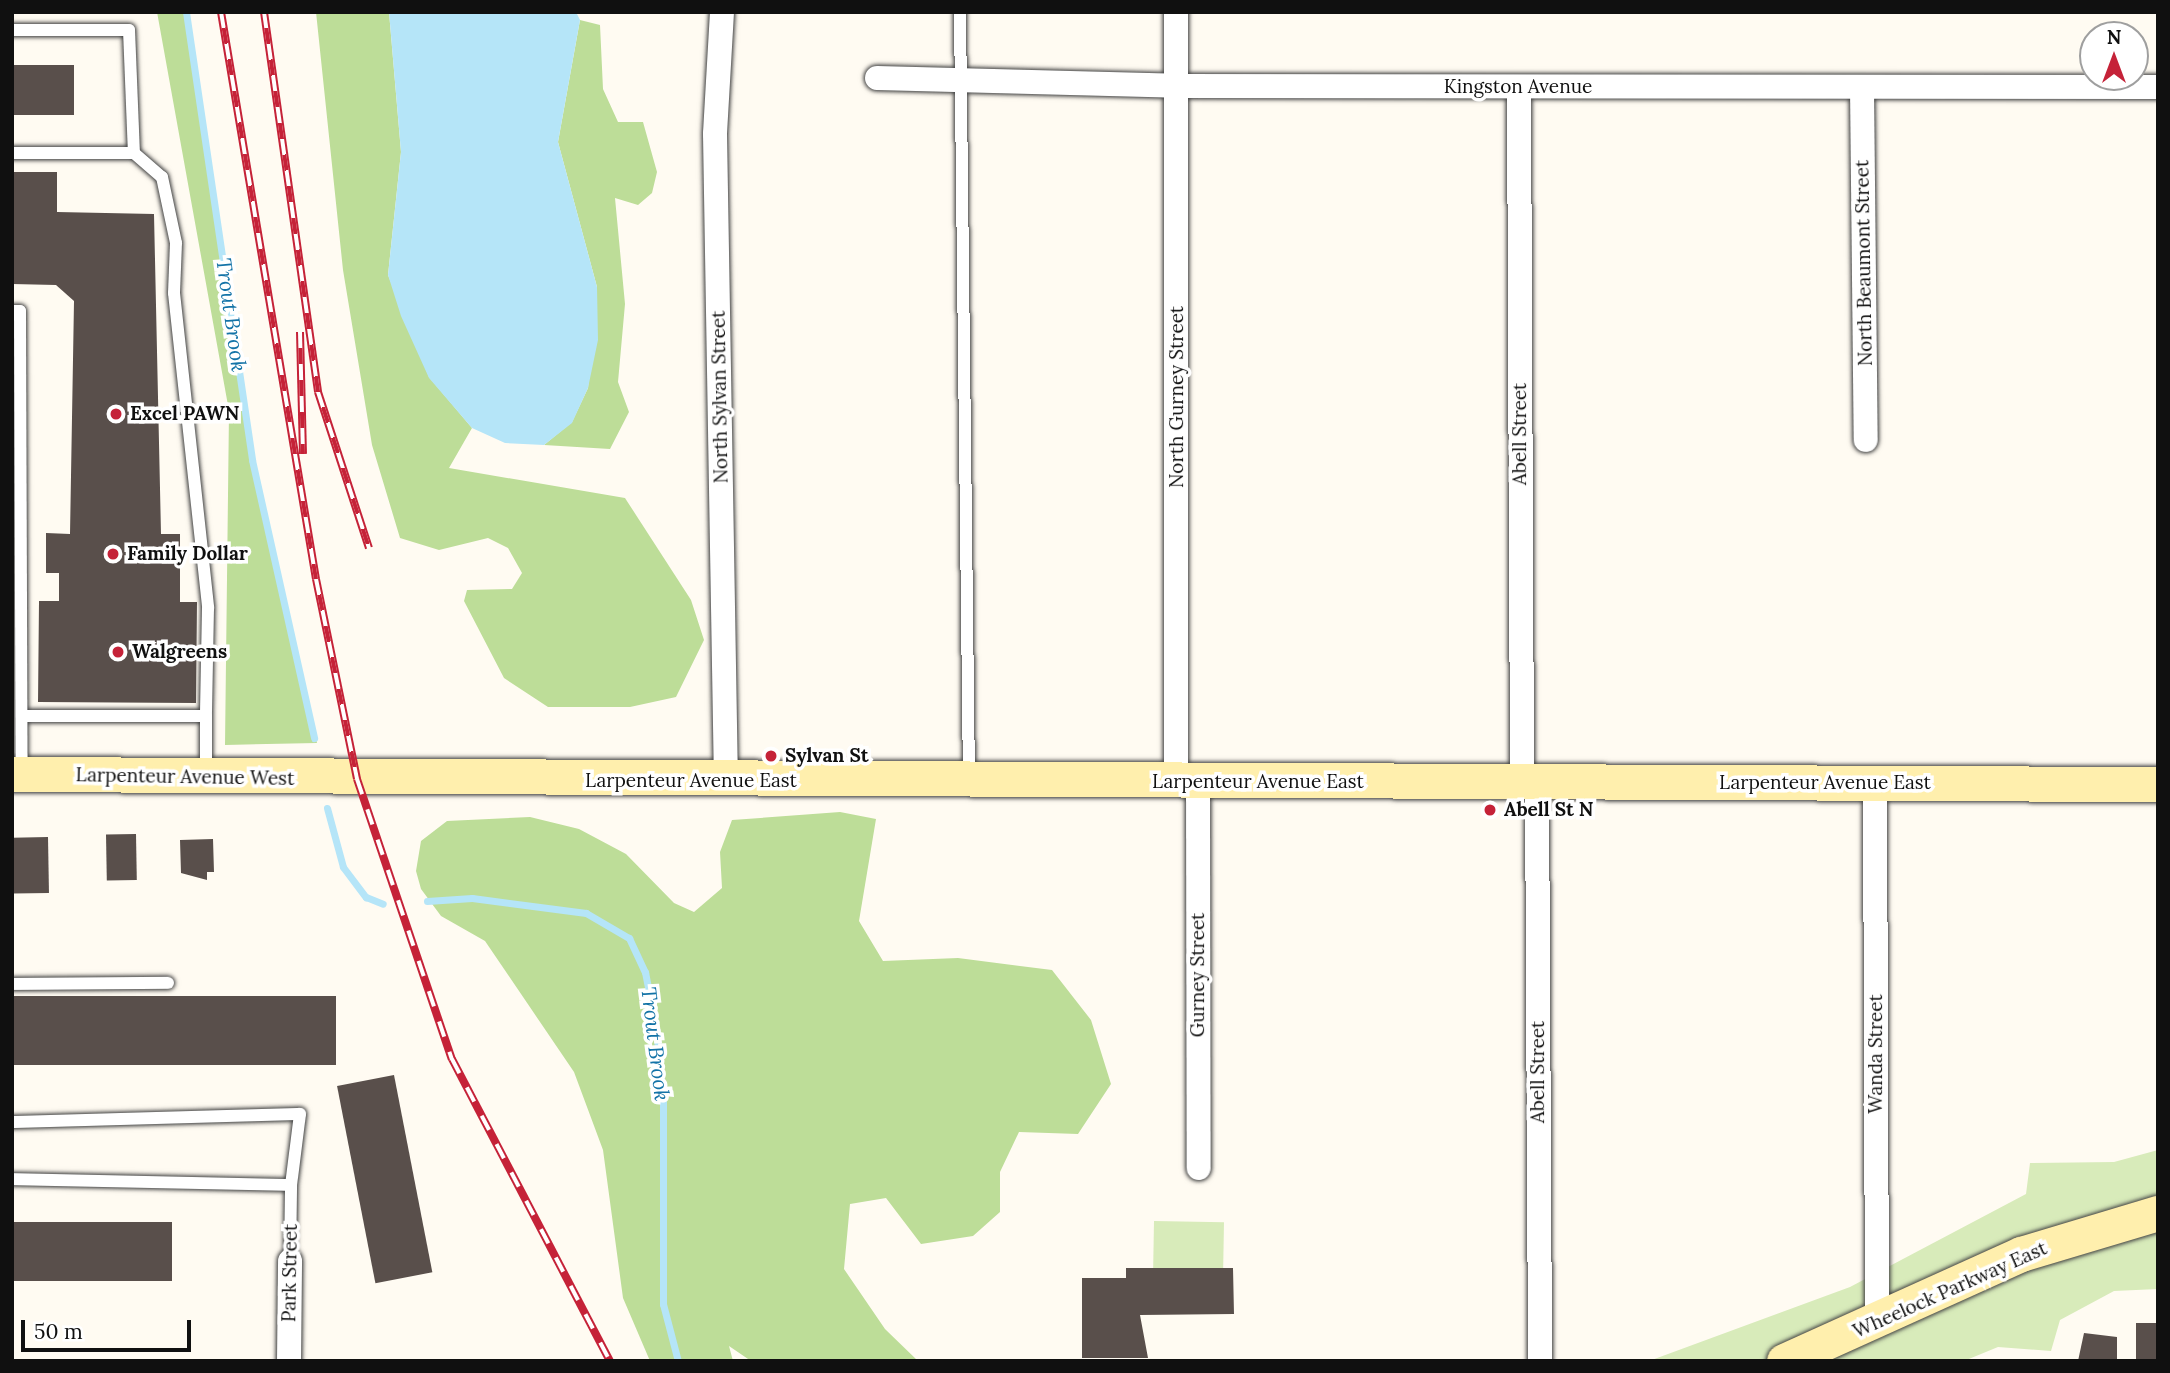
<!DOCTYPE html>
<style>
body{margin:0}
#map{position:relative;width:2170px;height:1373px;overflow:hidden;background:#fffbf2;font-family:Lora,serif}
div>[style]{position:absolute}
.green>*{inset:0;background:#d8ebba;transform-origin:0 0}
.forest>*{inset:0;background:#bddd98}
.water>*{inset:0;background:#b5e5f8}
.stream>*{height:7px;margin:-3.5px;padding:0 3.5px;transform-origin:3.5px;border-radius:3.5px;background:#b5e5f8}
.building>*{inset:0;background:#594f4b;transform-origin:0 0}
.roads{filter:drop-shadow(0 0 2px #434343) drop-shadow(0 0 2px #434343)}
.lane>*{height:12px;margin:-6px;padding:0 6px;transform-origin:6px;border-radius:6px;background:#fff}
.street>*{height:24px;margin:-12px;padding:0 12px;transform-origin:12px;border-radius:12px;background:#fff}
.secondary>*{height:35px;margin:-17.5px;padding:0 17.5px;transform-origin:17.5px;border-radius:17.5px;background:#ffefad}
.rail>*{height:8px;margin-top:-4px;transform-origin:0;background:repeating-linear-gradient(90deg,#fff 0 16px,#c52238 0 32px);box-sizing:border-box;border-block:2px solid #c52238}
.dots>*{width:19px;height:19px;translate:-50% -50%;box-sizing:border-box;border:4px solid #fff;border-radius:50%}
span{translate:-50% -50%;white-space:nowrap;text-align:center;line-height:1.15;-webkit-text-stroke:7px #fff;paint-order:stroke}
.street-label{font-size:19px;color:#101010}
.poi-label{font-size:19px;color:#101010;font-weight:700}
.left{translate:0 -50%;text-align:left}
.water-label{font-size:21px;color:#1373a7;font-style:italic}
.frame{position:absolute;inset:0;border:14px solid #101010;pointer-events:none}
.north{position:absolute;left:2079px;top:21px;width:70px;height:70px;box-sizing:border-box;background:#fff;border:2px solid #9f9f9f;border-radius:50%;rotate:0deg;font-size:19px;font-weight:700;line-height:28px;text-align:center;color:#101010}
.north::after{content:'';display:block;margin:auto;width:24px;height:32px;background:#c52238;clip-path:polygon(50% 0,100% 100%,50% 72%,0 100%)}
.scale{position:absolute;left:21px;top:1320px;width:170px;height:32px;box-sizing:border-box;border:4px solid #101010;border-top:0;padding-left:9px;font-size:21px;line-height:24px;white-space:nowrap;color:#101010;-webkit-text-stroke:5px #fff;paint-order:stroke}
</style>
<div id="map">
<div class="green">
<i style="clip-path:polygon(2158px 1150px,2158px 1289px,2114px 1291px,2060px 1320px,2051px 1351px,1998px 1347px,1964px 1361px,1649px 1361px,1850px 1287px,2026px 1194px,2030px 1163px,2114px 1162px)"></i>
<i style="left:1154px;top:1221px;width:70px;height:47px;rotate:1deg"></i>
</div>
<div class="forest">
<i style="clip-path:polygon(157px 12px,186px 12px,252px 460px,317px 743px,225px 745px,229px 411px)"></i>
<i style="clip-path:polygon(316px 12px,389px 12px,401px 152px,388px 275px,429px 377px,472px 428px,449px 468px,625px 498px,691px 600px,704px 640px,676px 697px,630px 707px,548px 707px,504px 678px,464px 601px,467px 590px,512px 589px,522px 573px,508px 548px,488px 538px,439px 550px,400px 538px,372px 445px,343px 270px)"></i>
<i style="clip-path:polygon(580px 20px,600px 25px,603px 89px,618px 122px,643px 122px,657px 172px,652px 193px,638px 205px,615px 198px,625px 304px,618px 382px,629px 412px,610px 449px,544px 445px,572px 422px,588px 388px,597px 287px,558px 142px)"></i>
<i style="clip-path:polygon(840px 812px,876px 819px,859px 921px,883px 961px,958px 958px,1052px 970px,1091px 1020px,1111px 1084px,1078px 1134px,1019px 1132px,1000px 1172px,1000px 1212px,973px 1236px,921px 1244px,886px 1198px,850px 1204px,844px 1269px,885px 1329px,918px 1361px,751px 1361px,729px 1346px,733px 1361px,650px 1361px,623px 1298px,603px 1150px,574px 1072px,485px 941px,441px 916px,421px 889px,416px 871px,421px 841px,447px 821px,530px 817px,579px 829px,626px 854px,674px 903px,694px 912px,722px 888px,720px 852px,732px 820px)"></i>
</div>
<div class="water">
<i style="clip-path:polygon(389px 12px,576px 12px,580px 20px,558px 142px,597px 287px,598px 340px,588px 388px,572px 423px,544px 445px,505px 443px,472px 428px,429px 378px,401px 316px,388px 275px,401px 152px)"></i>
</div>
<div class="stream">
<i style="left:186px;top:12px;width:453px;rotate:81.6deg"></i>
<i style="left:252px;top:460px;width:285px;rotate:77.4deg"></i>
<i style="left:327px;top:808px;width:61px;rotate:74.8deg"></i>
<i style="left:343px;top:867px;width:38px;rotate:53deg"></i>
<i style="left:366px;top:897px;width:18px;rotate:22deg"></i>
<i style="left:427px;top:901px;width:45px;rotate:-3.8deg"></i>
<i style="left:472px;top:898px;width:115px;rotate:7.5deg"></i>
<i style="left:586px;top:913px;width:50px;rotate:30.2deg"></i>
<i style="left:629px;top:938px;width:38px;rotate:65deg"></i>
<i style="left:645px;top:972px;width:57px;rotate:78.9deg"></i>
<i style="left:656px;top:1028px;width:71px;rotate:84.4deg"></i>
<i style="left:663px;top:1099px;width:205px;rotate:90deg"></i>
<i style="left:663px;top:1304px;width:59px;rotate:75.3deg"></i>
</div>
<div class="building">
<i style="left:12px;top:65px;width:62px;height:50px"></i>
<i style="clip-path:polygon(12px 172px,57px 172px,57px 212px,154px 214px,161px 534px,180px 534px,180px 602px,197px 602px,196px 703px,38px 702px,39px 601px,59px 601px,59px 573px,46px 573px,46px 533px,70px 534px,74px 301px,56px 285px,12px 284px)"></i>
<i style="left:136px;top:834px;width:46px;height:30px;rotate:89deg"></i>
<i style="left:48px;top:837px;width:56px;height:36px;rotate:89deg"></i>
<i style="clip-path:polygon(213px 839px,214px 872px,207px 872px,207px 880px,181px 873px,180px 840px)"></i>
<i style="left:336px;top:996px;width:69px;height:324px;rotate:90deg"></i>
<i style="left:394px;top:1075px;width:201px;height:58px;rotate:79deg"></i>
<i style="left:12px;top:1222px;width:160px;height:59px"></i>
<i style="clip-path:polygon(1126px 1268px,1233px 1268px,1234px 1314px,1140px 1315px,1148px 1358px,1082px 1358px,1082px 1278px,1126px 1278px)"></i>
<i style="left:2136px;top:1323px;width:22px;height:38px"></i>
<i style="clip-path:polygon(2084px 1333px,2117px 1337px,2117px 1361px,2078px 1361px)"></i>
</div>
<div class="roads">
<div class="lane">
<i style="left:960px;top:12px;width:766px;rotate:89.33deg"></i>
<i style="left:12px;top:30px;width:117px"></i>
<i style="left:129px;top:30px;width:123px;rotate:87.7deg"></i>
<i style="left:134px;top:153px;width:122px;rotate:180deg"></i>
<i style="left:134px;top:153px;width:37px;rotate:41deg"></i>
<i style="left:162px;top:177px;width:67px;rotate:78deg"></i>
<i style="left:176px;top:243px;width:50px;rotate:92.3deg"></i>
<i style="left:174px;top:293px;width:317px;rotate:83.8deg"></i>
<i style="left:208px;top:608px;width:108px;rotate:91.1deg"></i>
<i style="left:12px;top:311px;width:8px"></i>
<i style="left:20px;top:311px;width:461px;rotate:89.8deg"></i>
<i style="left:22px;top:716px;width:184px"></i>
<i style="left:206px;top:716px;width:57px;rotate:90deg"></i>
<i style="left:12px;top:984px;width:156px;rotate:-0.4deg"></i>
<i style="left:12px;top:1122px;width:288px;rotate:-1.6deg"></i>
<i style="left:300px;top:1114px;width:72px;rotate:97.2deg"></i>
<i style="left:291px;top:1185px;width:279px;rotate:-178.8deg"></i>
<i style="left:290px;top:1261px;width:76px;rotate:-89.2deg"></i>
</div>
<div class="street">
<i style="left:722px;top:12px;width:122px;rotate:93.3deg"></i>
<i style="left:715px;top:134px;width:647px;rotate:89.03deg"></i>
<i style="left:1176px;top:12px;width:770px;rotate:90deg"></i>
<i style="left:877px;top:78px;width:300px;rotate:1.5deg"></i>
<i style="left:1177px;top:86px;width:981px;rotate:0.06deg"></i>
<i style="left:1519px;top:87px;width:695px;rotate:89.75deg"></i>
<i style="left:1862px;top:87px;width:353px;rotate:89.4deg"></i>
<i style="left:1198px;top:782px;width:386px;rotate:89.9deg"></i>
<i style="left:1537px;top:782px;width:579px;rotate:89.7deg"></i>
<i style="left:1875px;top:784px;width:540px;rotate:89.79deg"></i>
<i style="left:289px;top:1361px;width:100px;rotate:-89.4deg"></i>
</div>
<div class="secondary">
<i style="left:12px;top:774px;width:2146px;rotate:0.27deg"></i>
<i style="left:1784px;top:1361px;width:260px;rotate:-24.3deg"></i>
<i style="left:2021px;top:1254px;width:143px;rotate:-16.7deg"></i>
</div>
</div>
<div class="rail">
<i style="left:221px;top:12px;width:575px;rotate:80.49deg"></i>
<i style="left:316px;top:579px;width:204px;rotate:78.4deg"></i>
<i style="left:357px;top:779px;width:296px;rotate:71.3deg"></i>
<i style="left:452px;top:1059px;width:341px;rotate:62.4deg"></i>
<i style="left:264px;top:12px;width:384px;rotate:81.9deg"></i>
<i style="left:318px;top:392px;width:164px;rotate:71.9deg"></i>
<i style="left:300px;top:332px;width:122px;rotate:88.6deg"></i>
</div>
<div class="dots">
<i style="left:116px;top:414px;background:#c52238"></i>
<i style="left:113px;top:554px;background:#c52238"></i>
<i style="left:118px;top:652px;background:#c52238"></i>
<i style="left:771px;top:756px;background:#c52238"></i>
<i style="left:1490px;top:810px;background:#c52238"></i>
</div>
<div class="street-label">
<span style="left:1518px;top:87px">Kingston Avenue</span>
<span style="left:1864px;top:263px;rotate:-91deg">North Beaumont Street</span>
<span style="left:720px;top:397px;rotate:-91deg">North Sylvan Street</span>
<span style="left:1177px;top:397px;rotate:-90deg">North Gurney Street</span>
<span style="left:1520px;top:434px;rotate:-90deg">Abell Street</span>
<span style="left:185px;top:777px;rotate:1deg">Larpenteur Avenue West</span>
<span style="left:691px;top:781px">Larpenteur Avenue East</span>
<span style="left:1258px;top:782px">Larpenteur Avenue East</span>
<span style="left:1825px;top:783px">Larpenteur Avenue East</span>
<span style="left:1198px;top:975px;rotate:-90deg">Gurney Street</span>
<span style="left:1876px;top:1054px;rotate:-90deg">Wanda Street</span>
<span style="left:1538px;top:1072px;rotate:-90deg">Abell Street</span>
<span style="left:290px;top:1273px;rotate:-89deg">Park Street</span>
<span style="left:1950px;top:1290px;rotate:-24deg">Wheelock Parkway East</span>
</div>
<div class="poi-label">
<span class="left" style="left:130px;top:414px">Excel PAWN</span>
<span class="left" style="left:127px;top:554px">Family Dollar</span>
<span class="left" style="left:132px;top:652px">Walgreens</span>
<span class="left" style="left:785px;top:756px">Sylvan St</span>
<span class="left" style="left:1504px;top:810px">Abell St N</span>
</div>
<div class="water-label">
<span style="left:231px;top:315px;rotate:82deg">Trout Brook</span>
<span style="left:655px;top:1044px;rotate:83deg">Trout Brook</span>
</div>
<div class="frame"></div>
<div class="north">N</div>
<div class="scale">50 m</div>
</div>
